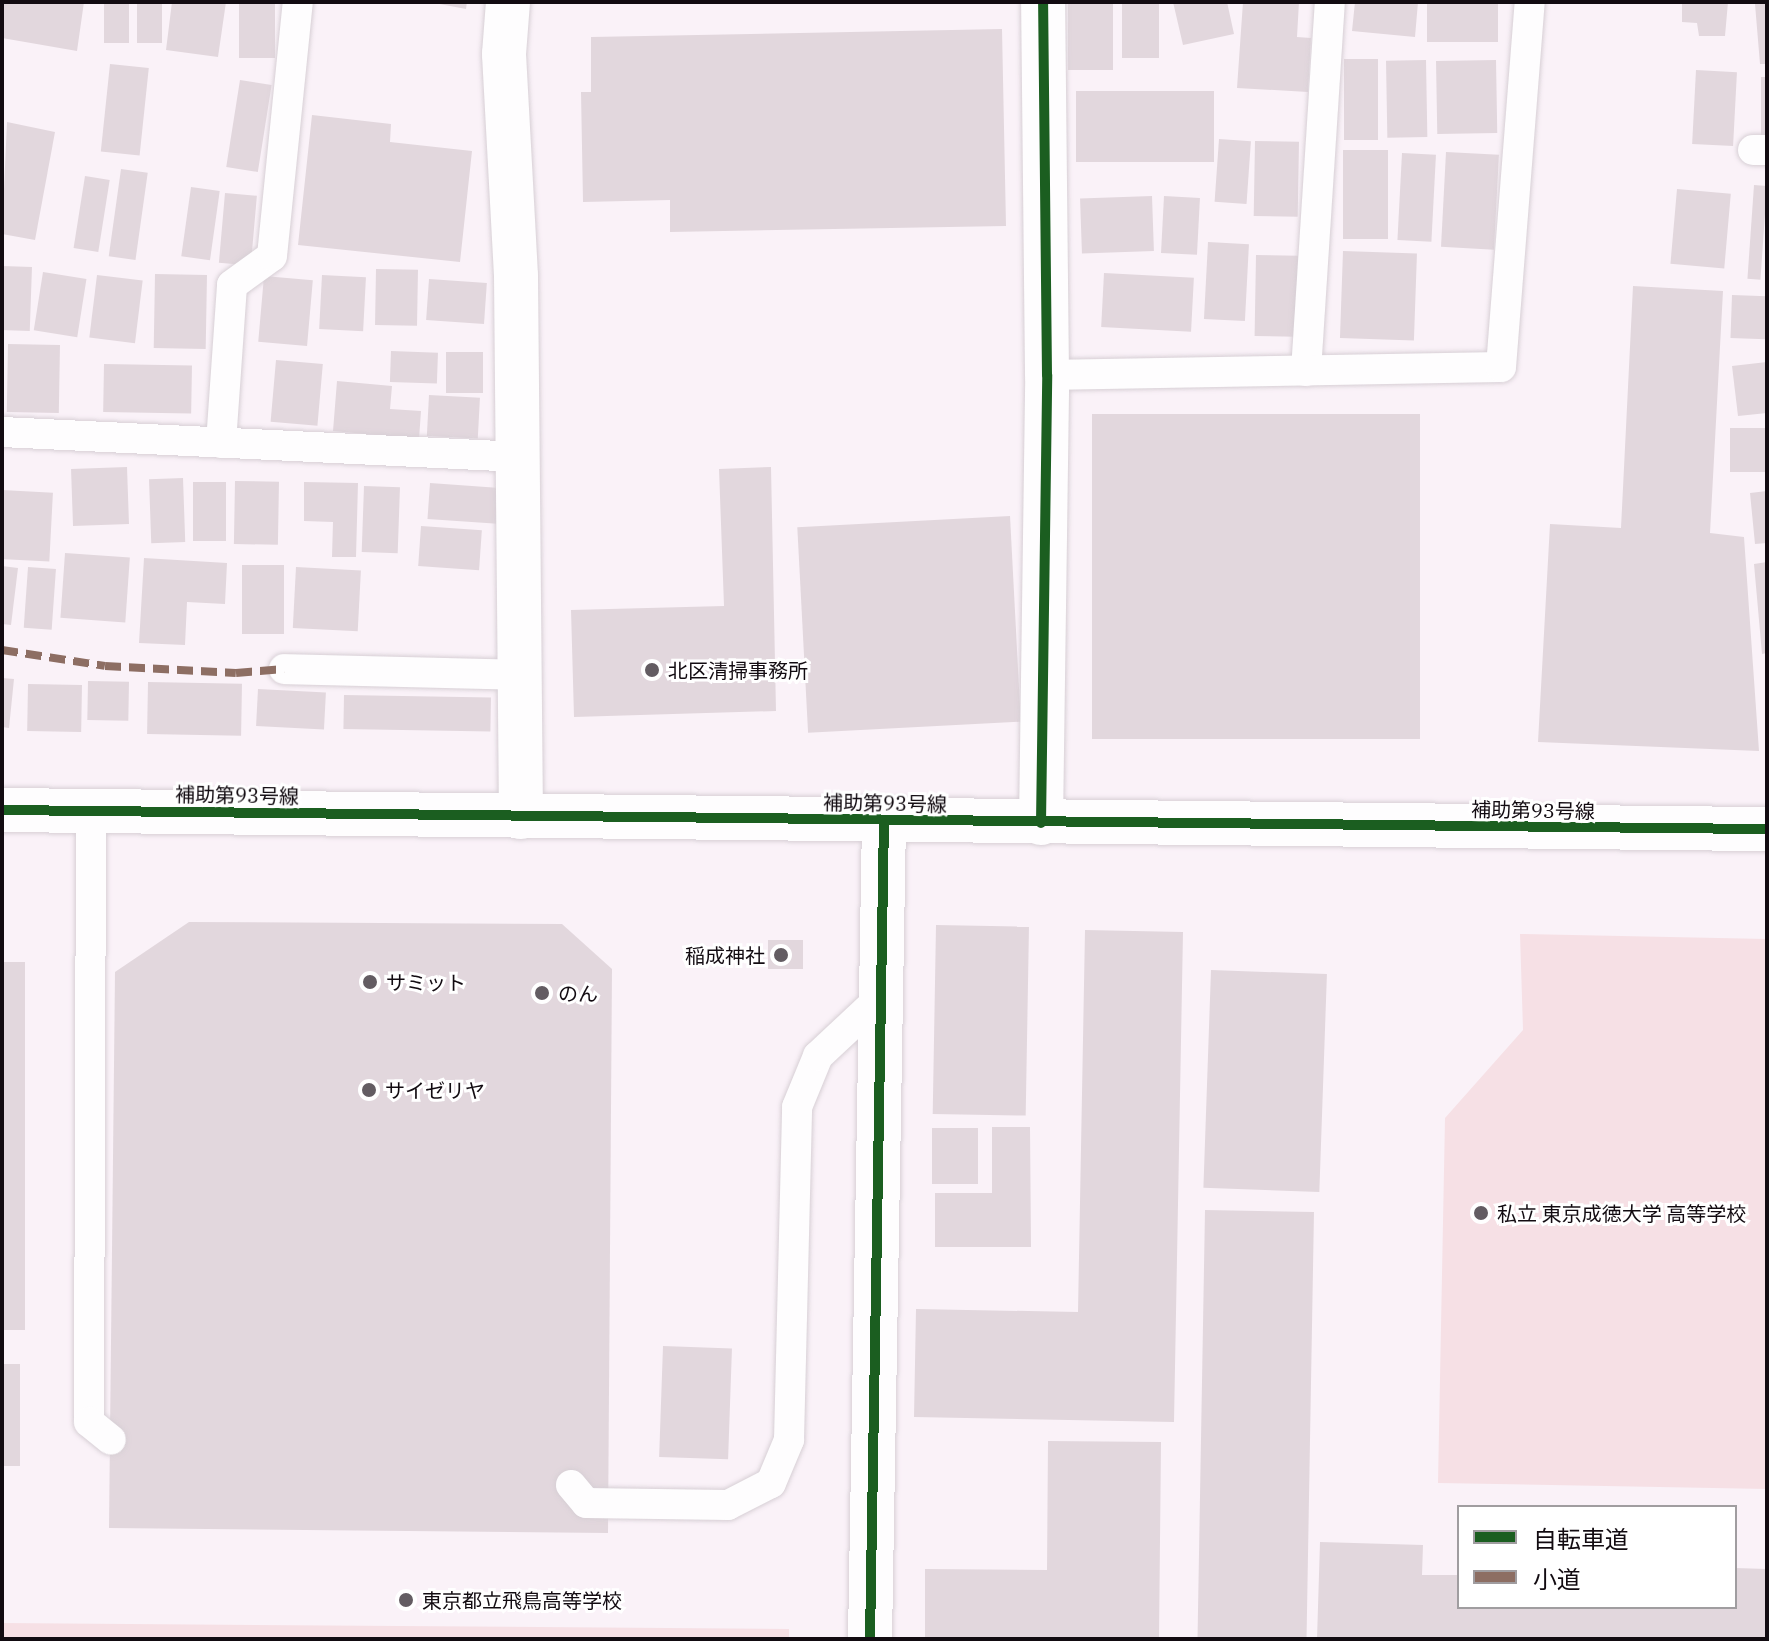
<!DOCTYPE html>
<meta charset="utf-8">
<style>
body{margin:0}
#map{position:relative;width:1769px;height:1641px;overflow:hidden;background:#faf2f8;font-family:"IBM Plex Serif","Noto Sans JP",serif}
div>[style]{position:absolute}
.green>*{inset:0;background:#f6e0e5}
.building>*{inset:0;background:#e2d7dd;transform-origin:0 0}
.roads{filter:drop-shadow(0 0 2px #d7cfd5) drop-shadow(0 0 2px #d7cfd5)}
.service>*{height:30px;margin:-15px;padding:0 15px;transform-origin:15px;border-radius:15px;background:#fefdfe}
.minor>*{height:44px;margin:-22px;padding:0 22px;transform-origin:22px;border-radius:22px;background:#fefdfe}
.tertiary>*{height:44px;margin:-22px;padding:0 22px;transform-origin:22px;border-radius:22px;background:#fefdfe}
.quiet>*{height:8px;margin-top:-4px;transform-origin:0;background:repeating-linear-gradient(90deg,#8d6e63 0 16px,transparent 0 24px)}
.cycleway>*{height:10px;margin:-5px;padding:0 5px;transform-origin:5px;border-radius:5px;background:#1b5e20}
.dots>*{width:22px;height:22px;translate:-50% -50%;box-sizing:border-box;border:4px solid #fff;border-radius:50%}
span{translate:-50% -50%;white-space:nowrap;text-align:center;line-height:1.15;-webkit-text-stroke:6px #fff;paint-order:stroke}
.poi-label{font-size:20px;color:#120b11}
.left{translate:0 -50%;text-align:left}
.right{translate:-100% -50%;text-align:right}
.street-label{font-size:20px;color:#120b11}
.frame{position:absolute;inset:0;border:4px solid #120b11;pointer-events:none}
.legend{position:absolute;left:1457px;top:1505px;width:280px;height:104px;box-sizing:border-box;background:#fff;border:2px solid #a09da0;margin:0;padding:10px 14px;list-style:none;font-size:24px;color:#120b11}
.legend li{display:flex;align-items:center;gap:16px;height:40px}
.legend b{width:40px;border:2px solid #a09da0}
</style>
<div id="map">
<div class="green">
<i style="clip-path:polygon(1520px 934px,1767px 939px,1767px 1489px,1438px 1483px,1445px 1118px,1523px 1030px)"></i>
<i style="clip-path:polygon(2px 1623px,789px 1629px,789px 1639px,2px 1639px)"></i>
</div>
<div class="building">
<i style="clip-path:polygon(2px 2px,84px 2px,77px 51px,2px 38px)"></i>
<i style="left:104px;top:2px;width:25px;height:41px"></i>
<i style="left:137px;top:2px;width:25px;height:41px"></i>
<i style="clip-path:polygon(172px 2px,226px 2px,218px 57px,166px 50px)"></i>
<i style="left:239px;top:2px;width:36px;height:56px"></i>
<i style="clip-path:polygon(429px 2px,467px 2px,466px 9px)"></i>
<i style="left:1068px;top:2px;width:45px;height:68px"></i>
<i style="left:1122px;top:2px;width:37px;height:56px"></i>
<i style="clip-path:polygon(1173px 2px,1227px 2px,1234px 34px,1183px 45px)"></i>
<i style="clip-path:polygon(1243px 2px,1299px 2px,1297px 37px,1311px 38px,1308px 92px,1237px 88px)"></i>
<i style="clip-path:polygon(1355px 2px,1418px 2px,1415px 37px,1352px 31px)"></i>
<i style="left:1427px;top:2px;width:71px;height:40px"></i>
<i style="clip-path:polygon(1682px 2px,1728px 2px,1725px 36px,1699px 36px,1697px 23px,1682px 22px)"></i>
<i style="clip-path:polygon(1755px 4px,1767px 4px,1767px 64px,1760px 64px)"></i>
<i style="clip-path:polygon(1002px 29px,1006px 226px,670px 232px,670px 200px,583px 202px,581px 92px,591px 92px,591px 37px)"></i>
<i style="left:1344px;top:59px;width:34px;height:81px"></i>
<i style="left:1426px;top:60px;width:77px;height:40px;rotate:89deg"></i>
<i style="left:1496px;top:60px;width:73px;height:60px;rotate:89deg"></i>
<i style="left:110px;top:64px;width:39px;height:88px;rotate:6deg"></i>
<i style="left:1696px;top:70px;width:41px;height:74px;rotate:3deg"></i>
<i style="left:1761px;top:77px;width:6px;height:59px"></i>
<i style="left:240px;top:80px;width:32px;height:88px;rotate:9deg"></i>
<i style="left:1076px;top:91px;width:138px;height:71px"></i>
<i style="clip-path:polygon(312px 115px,391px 124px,390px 142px,472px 151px,460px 262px,298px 245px)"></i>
<i style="clip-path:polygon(7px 122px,55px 132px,35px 240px,2px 234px)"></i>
<i style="left:1219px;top:139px;width:32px;height:63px;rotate:4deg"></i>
<i style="left:1255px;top:141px;width:44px;height:75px;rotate:1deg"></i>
<i style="left:1343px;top:150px;width:45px;height:89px"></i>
<i style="left:1446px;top:152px;width:53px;height:95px;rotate:3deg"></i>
<i style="left:1402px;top:153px;width:34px;height:87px;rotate:3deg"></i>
<i style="left:121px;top:169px;width:27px;height:88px;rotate:8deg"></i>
<i style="left:85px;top:176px;width:25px;height:73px;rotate:9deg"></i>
<i style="left:1754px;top:185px;width:13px;height:94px;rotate:4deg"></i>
<i style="left:191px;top:187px;width:29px;height:70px;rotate:8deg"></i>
<i style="left:1677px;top:189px;width:54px;height:75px;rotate:5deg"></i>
<i style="left:225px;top:193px;width:32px;height:70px;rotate:5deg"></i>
<i style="left:1152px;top:196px;width:55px;height:72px;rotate:88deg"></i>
<i style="left:1164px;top:196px;width:36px;height:57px;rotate:3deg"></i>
<i style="left:1208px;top:242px;width:41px;height:77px;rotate:3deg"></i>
<i style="left:1343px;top:251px;width:74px;height:87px;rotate:2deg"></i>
<i style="left:1256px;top:255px;width:42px;height:81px;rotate:1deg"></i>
<i style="left:2px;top:266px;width:30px;height:64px;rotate:2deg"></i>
<i style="left:376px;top:269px;width:42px;height:56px;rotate:1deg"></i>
<i style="left:43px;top:272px;width:44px;height:59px;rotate:9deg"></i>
<i style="left:1104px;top:273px;width:90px;height:54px;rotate:3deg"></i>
<i style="left:155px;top:274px;width:52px;height:74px;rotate:1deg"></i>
<i style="left:97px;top:275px;width:46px;height:63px;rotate:7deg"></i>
<i style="left:322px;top:275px;width:44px;height:54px;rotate:3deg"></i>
<i style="left:264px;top:276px;width:49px;height:66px;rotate:5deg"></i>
<i style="left:429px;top:279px;width:58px;height:41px;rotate:4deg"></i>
<i style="clip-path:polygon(1633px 286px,1723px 291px,1710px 533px,1744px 537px,1759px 751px,1538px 742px,1550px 524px,1621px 528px)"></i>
<i style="left:1732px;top:295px;width:35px;height:43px;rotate:2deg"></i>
<i style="left:8px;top:344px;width:52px;height:68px;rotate:1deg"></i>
<i style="left:391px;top:351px;width:47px;height:31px;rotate:2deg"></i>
<i style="left:446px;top:352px;width:37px;height:41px"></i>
<i style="left:276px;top:360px;width:47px;height:62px;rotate:5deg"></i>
<i style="clip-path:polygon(1767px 362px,1767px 413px,1738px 416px,1732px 366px)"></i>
<i style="left:104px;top:364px;width:88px;height:48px;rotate:1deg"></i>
<i style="clip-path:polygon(337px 381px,392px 386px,390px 409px,421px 411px,419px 439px,333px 431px)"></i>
<i style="left:429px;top:395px;width:51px;height:41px;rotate:3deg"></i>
<i style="left:1092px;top:414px;width:328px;height:325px"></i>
<i style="left:1767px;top:428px;width:44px;height:37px;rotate:90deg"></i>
<i style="left:127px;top:467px;width:57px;height:56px;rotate:88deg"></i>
<i style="clip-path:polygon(771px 467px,776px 711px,574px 717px,571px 610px,724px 606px,719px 469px)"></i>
<i style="left:183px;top:478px;width:64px;height:34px;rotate:88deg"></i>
<i style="left:235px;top:481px;width:44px;height:63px;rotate:1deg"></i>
<i style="left:193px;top:482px;width:33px;height:59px"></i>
<i style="clip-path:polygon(304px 482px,358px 483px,356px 557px,332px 557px,333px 522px,304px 521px)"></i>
<i style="left:430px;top:483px;width:70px;height:36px;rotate:4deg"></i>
<i style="left:364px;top:486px;width:36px;height:66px;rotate:2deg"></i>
<i style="left:2px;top:490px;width:51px;height:69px;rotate:3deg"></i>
<i style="clip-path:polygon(1767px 491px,1767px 543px,1755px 544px,1750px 493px)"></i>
<i style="left:1010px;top:516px;width:206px;height:213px;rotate:87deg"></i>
<i style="left:421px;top:526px;width:61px;height:40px;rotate:4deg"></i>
<i style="left:65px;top:553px;width:65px;height:65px;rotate:4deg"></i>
<i style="clip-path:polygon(144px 558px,227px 563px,225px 604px,187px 602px,185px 645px,139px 643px)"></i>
<i style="clip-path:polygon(1767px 562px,1767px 653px,1762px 654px,1754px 564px)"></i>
<i style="left:242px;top:565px;width:42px;height:69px"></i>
<i style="clip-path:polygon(2px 566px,18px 568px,11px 625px,2px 624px)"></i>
<i style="left:28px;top:567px;width:28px;height:61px;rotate:4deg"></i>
<i style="left:296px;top:567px;width:65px;height:61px;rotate:3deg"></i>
<i style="clip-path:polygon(2px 678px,14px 679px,9px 728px,2px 727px)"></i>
<i style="left:88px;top:681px;width:41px;height:39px;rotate:1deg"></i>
<i style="left:148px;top:682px;width:94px;height:52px;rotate:1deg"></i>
<i style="left:28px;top:684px;width:54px;height:47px;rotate:1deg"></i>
<i style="left:258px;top:689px;width:68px;height:37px;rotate:3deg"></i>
<i style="left:344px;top:695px;width:147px;height:34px;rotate:1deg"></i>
<i style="clip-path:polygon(189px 922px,562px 924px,612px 969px,608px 1533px,109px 1528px,115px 972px)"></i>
<i style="left:936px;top:925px;width:93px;height:189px;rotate:1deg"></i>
<i style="clip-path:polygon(1085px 930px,1183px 932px,1174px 1422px,914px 1417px,916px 1309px,1078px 1312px)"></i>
<i style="left:768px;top:940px;width:35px;height:29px"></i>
<i style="left:2px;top:962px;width:23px;height:368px"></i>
<i style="left:1211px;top:970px;width:116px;height:218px;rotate:2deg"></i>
<i style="clip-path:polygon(992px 1127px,1030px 1127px,1031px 1247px,935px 1247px,935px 1193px,992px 1193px)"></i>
<i style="left:932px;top:1128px;width:46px;height:56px"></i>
<i style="left:1205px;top:1210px;width:109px;height:429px;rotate:1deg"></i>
<i style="left:663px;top:1346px;width:69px;height:111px;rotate:2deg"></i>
<i style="left:2px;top:1364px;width:18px;height:102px"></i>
<i style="clip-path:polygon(1048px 1441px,1161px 1442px,1159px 1639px,925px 1639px,925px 1569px,1047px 1570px)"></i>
<i style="clip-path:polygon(1320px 1542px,1423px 1545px,1422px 1575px,1459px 1575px,1459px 1607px,1735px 1607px,1735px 1568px,1767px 1569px,1767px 1639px,1317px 1639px)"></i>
</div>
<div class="roads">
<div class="service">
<i style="left:1753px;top:150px;width:14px"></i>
<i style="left:1306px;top:371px;width:370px;rotate:-86.3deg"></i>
<i style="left:1047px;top:375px;width:454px;rotate:-1deg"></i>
<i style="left:1501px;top:367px;width:366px;rotate:-85.5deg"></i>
<i style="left:2px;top:432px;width:519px;rotate:2.76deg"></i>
<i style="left:221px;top:443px;width:158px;rotate:-86deg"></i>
<i style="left:232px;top:285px;width:49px;rotate:-35.9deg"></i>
<i style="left:272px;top:256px;width:255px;rotate:-84.2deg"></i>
<i style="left:284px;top:669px;width:239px;rotate:1.4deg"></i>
<i style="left:91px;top:811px;width:611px;rotate:90.19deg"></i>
<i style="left:89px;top:1422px;width:28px;rotate:39deg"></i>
<i style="left:571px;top:1485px;width:23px;rotate:50deg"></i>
<i style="left:586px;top:1503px;width:142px;rotate:0.8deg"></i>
<i style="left:728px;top:1505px;width:48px;rotate:-27.1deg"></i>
<i style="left:771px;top:1483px;width:47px;rotate:-67.3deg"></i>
<i style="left:789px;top:1440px;width:333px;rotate:-88.6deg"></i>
<i style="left:797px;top:1107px;width:55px;rotate:-67.6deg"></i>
<i style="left:818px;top:1056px;width:85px;rotate:-43.1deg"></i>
</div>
<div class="minor">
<i style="left:508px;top:2px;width:52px;rotate:94.4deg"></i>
<i style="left:504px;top:54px;width:222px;rotate:86.9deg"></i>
<i style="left:516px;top:276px;width:541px;rotate:89.47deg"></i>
<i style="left:1041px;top:823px;width:448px;rotate:-89.2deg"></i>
<i style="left:1047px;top:375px;width:373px;rotate:-90.6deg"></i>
<i style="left:870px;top:1639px;width:818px;rotate:-89.02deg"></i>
</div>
<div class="tertiary">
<i style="left:2px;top:810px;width:1765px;rotate:0.62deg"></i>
</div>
</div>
<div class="quiet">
<i style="left:2px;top:650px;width:104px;rotate:8.8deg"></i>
<i style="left:105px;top:666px;width:131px;rotate:3.1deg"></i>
<i style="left:236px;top:673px;width:48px;rotate:-4.8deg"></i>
</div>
<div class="cycleway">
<i style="left:2px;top:810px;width:1765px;rotate:0.62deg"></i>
<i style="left:1041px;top:823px;width:448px;rotate:-89.2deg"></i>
<i style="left:1047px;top:375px;width:373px;rotate:-90.6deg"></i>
<i style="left:870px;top:1639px;width:818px;rotate:-89.02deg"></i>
</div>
<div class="dots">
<i style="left:652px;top:670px;background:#635c62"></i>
<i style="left:781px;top:955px;background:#635c62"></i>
<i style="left:370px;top:982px;background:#635c62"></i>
<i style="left:542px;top:993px;background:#635c62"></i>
<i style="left:369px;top:1090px;background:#635c62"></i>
<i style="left:1481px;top:1213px;background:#635c62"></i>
<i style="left:406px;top:1600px;background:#635c62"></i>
</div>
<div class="poi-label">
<span class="left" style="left:668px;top:670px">北区清掃事務所</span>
<span class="right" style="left:765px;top:955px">稲成神社</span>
<span class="left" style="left:386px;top:982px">サミット</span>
<span class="left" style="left:558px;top:993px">のん</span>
<span class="left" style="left:385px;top:1090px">サイゼリヤ</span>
<span class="left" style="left:1497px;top:1213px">私立 東京成徳大学 高等学校</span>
<span class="left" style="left:422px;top:1600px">東京都立飛鳥高等学校</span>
</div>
<div class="street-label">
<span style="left:237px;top:795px;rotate:1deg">補助第93号線</span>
<span style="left:885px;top:803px;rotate:1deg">補助第93号線</span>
<span style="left:1533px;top:810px;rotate:1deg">補助第93号線</span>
</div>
<div class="frame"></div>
<ul class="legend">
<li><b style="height:10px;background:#1b5e20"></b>自転車道</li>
<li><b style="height:10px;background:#8d6e63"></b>小道</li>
</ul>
</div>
